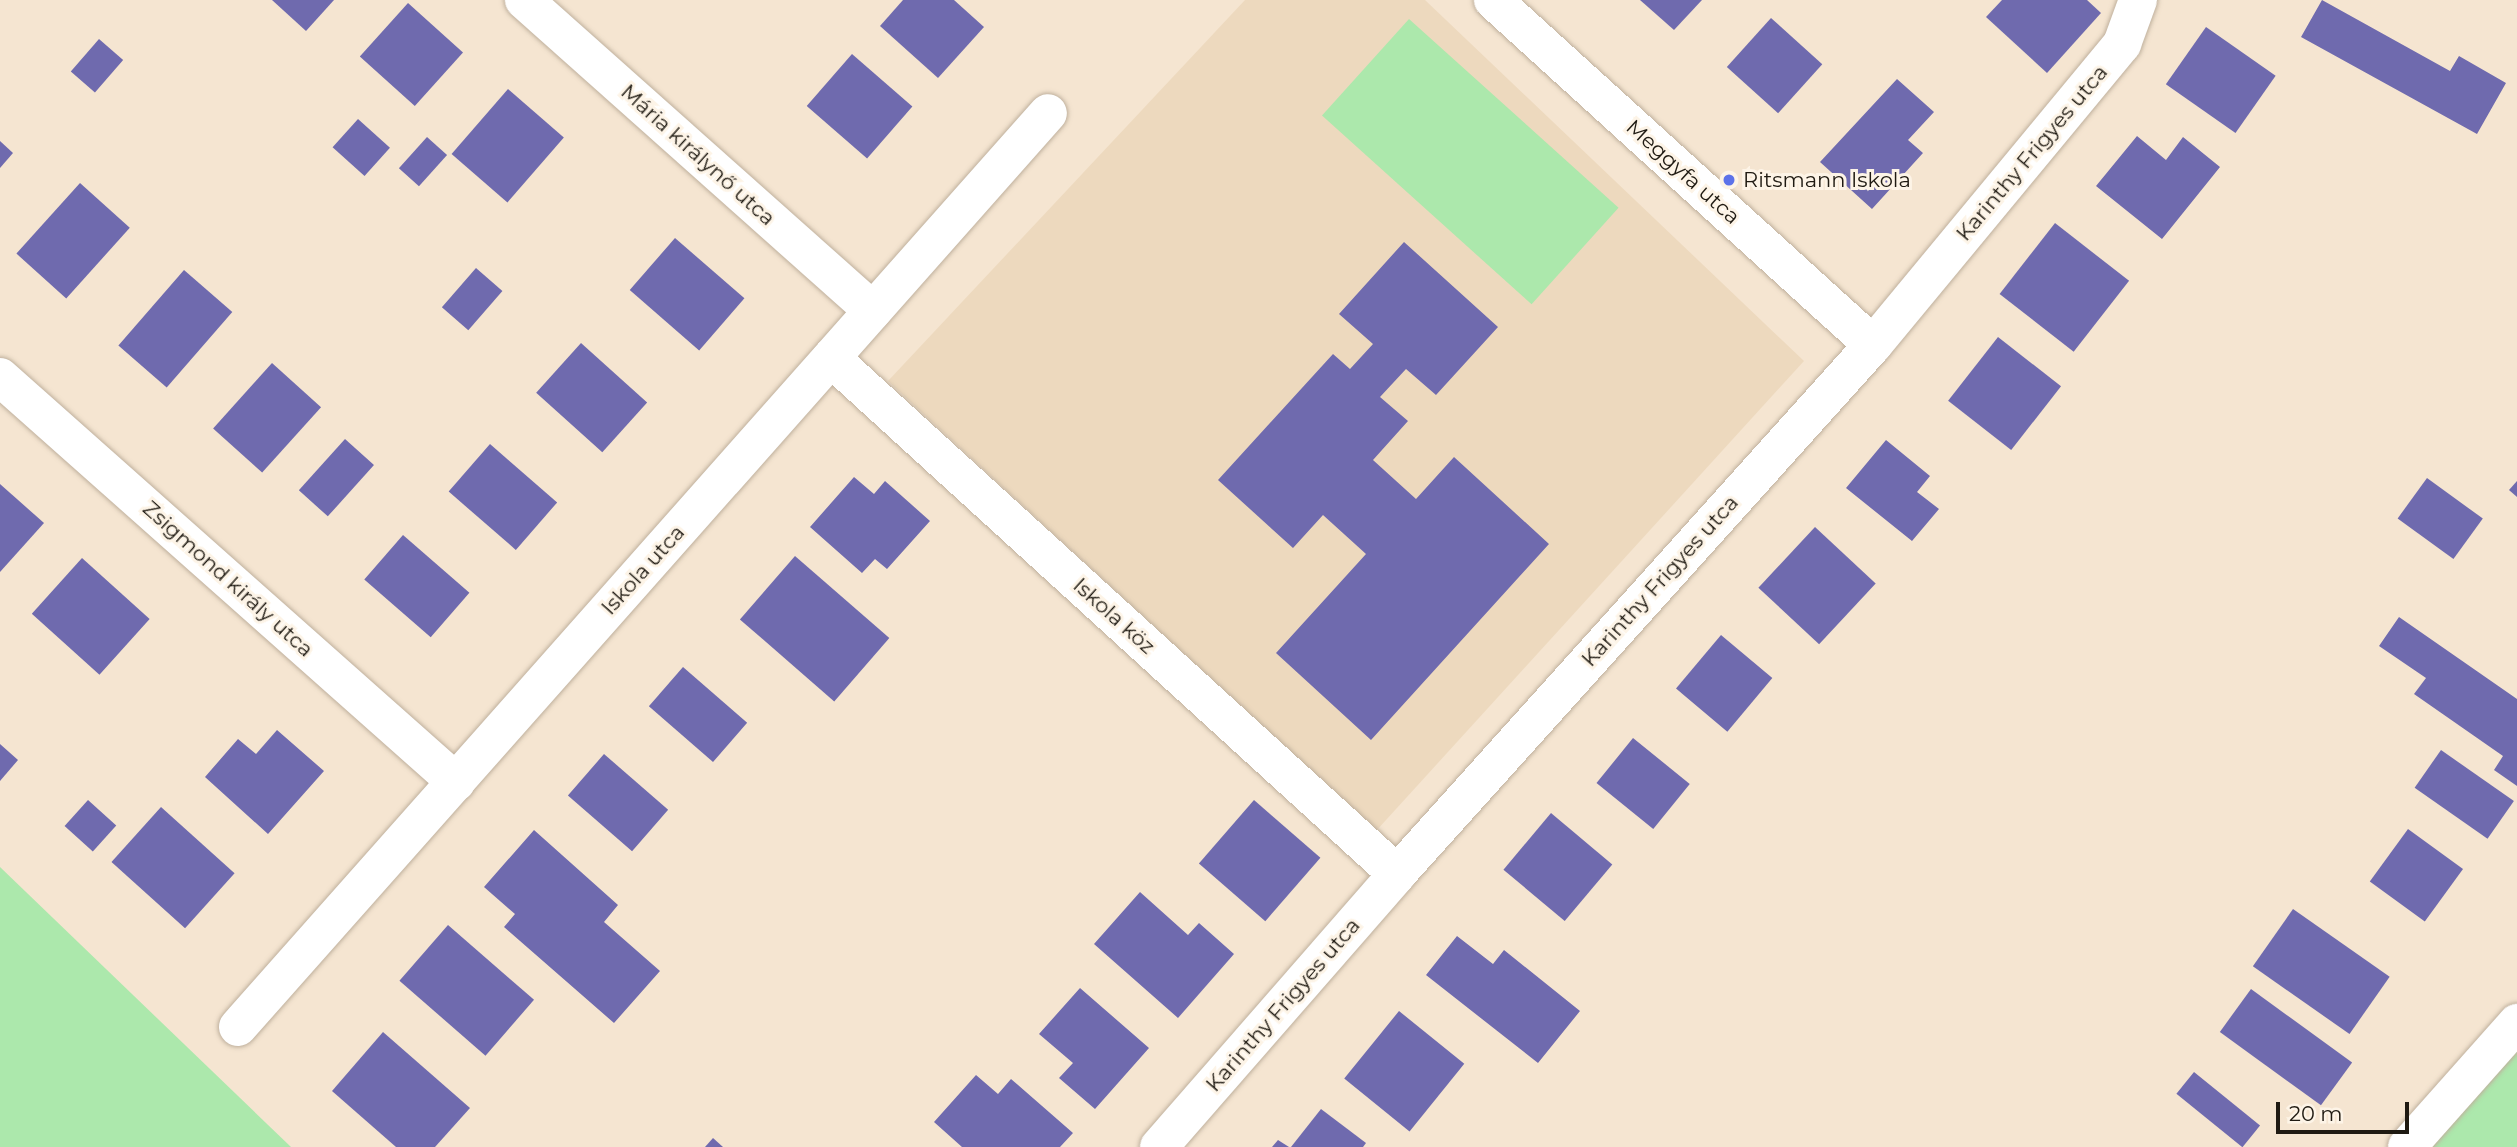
<!DOCTYPE html>
<meta charset="utf-8">
<style>
body{margin:0}
#map{position:relative;width:2517px;height:1147px;overflow:hidden;background:#f5e5d1;font-family:Montserrat,sans-serif}
div>[style]{position:absolute}
.built>*{inset:0;background:#edd9be}
.green>*{inset:0;background:#ace8ac;transform-origin:0 0}
.building>*{inset:0;background:#6f6aae;transform-origin:0 0}
.roads{filter:drop-shadow(0 0 2px #bfb09d) drop-shadow(0 0 2px #bfb09d)}
.minor>*{height:38px;margin:-19px;padding:0 19px;transform-origin:19px;border-radius:19px;background:#fff}
.dots>*{width:19px;height:19px;translate:-50% -50%;box-sizing:border-box;border:4px solid #fdf4e7;border-radius:50%}
span{translate:-50% -50%;white-space:nowrap;text-align:center;line-height:1.15;-webkit-text-stroke:6px #fdf4e7;paint-order:stroke}
.street-label{font-size:21px;color:#1f1a12}
.poi-label{font-size:21px;color:#1f1a12}
.left{translate:0 -50%;text-align:left}
.scale{position:absolute;left:2276px;top:1102px;width:133px;height:32px;box-sizing:border-box;border:4px solid #1f1a12;border-top:0;padding-left:9px;font-size:21px;line-height:24px;white-space:nowrap;color:#1f1a12;-webkit-text-stroke:5px #fdf4e7;paint-order:stroke}
</style>
<div id="map">
<div class="built">
<i style="clip-path:polygon(1245px 0,1425px 0,1804px 361px,1376px 831px,888px 381px)"></i>
</div>
<div class="green">
<i style="left:1409px;top:19px;width:282px;height:130px;rotate:42deg"></i>
<i style="clip-path:polygon(0 867px,291px 1147px,0 1147px)"></i>
<i style="clip-path:polygon(2517px 1023px,2517px 1147px,2407px 1147px)"></i>
</div>
<div class="building">
<i style="clip-path:polygon(272px 0,334px 0,306px 31px)"></i>
<i style="clip-path:polygon(903px 0,954px 0,984px 27px,938px 78px,880px 26px)"></i>
<i style="clip-path:polygon(1640px 0,1702px 0,1674px 30px)"></i>
<i style="clip-path:polygon(2002px 0,2087px 0,2101px 13px,2047px 73px,1986px 17px)"></i>
<i style="clip-path:polygon(2322px 0,2450px 71px,2459px 56px,2506px 83px,2477px 134px,2301px 37px)"></i>
<i style="left:408px;top:3px;width:74px;height:72px;rotate:42deg"></i>
<i style="left:1771px;top:18px;width:69px;height:66px;rotate:42deg"></i>
<i style="left:2206px;top:27px;width:85px;height:70px;rotate:35deg"></i>
<i style="left:99px;top:39px;width:32px;height:43px;rotate:41deg"></i>
<i style="left:852px;top:54px;width:80px;height:69px;rotate:41deg"></i>
<i style="clip-path:polygon(1897px 79px,1934px 112px,1908px 140px,1923px 153px,1872px 209px,1820px 162px)"></i>
<i style="left:508px;top:89px;width:74px;height:86px;rotate:41deg"></i>
<i style="left:358px;top:119px;width:43px;height:38px;rotate:42deg"></i>
<i style="clip-path:polygon(2137px 136px,2166px 160px,2183px 137px,2220px 167px,2162px 239px,2096px 186px)"></i>
<i style="left:427px;top:137px;width:27px;height:42px;rotate:42deg"></i>
<i style="clip-path:polygon(0 141px,13px 153px,0 168px)"></i>
<i style="left:80px;top:183px;width:67px;height:95px;rotate:42deg"></i>
<i style="left:2055px;top:223px;width:94px;height:90px;rotate:38deg"></i>
<i style="left:675px;top:238px;width:92px;height:69px;rotate:41deg"></i>
<i style="clip-path:polygon(1404px 242px,1498px 327px,1436px 395px,1406px 369px,1380px 397px,1408px 421px,1373px 460px,1416px 499px,1454px 457px,1549px 544px,1371px 740px,1276px 653px,1366px 554px,1323px 515px,1293px 548px,1218px 480px,1333px 354px,1350px 369px,1373px 344px,1339px 314px)"></i>
<i style="left:476px;top:268px;width:35px;height:52px;rotate:41deg"></i>
<i style="left:184px;top:270px;width:64px;height:100px;rotate:41deg"></i>
<i style="left:1998px;top:337px;width:80px;height:81px;rotate:38deg"></i>
<i style="left:581px;top:343px;width:89px;height:67px;rotate:42deg"></i>
<i style="left:272px;top:363px;width:66px;height:88px;rotate:42deg"></i>
<i style="left:345px;top:439px;width:39px;height:69px;rotate:42deg"></i>
<i style="clip-path:polygon(1886px 440px,1930px 476px,1917px 492px,1939px 509px,1912px 541px,1846px 488px)"></i>
<i style="left:490px;top:444px;width:89px;height:63px;rotate:41deg"></i>
<i style="clip-path:polygon(854px 477px,874px 494px,885px 481px,930px 521px,887px 569px,875px 559px,862px 573px,810px 527px)"></i>
<i style="left:2427px;top:478px;width:69px;height:50px;rotate:36deg"></i>
<i style="clip-path:polygon(2517px 481px,2517px 497px,2509px 490px)"></i>
<i style="clip-path:polygon(0 484px,44px 523px,0 572px)"></i>
<i style="left:1815px;top:527px;width:83px;height:83px;rotate:43deg"></i>
<i style="left:403px;top:535px;width:88px;height:59px;rotate:41deg"></i>
<i style="left:795px;top:556px;width:125px;height:84px;rotate:41deg"></i>
<i style="left:82px;top:558px;width:91px;height:75px;rotate:42deg"></i>
<i style="clip-path:polygon(2399px 617px,2517px 699px,2517px 786px,2494px 770px,2503px 756px,2414px 694px,2426px 678px,2379px 646px)"></i>
<i style="left:1721px;top:635px;width:67px;height:70px;rotate:40deg"></i>
<i style="left:683px;top:667px;width:85px;height:52px;rotate:41deg"></i>
<i style="clip-path:polygon(277px 730px,324px 771px,268px 834px,205px 777px,238px 739px,256px 754px)"></i>
<i style="left:1633px;top:738px;width:73px;height:58px;rotate:39deg"></i>
<i style="clip-path:polygon(0 744px,18px 760px,0 781px)"></i>
<i style="left:2441px;top:750px;width:89px;height:46px;rotate:35deg"></i>
<i style="left:604px;top:754px;width:85px;height:55px;rotate:41deg"></i>
<i style="left:88px;top:800px;width:38px;height:35px;rotate:42deg"></i>
<i style="left:1254px;top:800px;width:88px;height:84px;rotate:41deg"></i>
<i style="left:161px;top:807px;width:99px;height:74px;rotate:42deg"></i>
<i style="left:1551px;top:813px;width:80px;height:74px;rotate:40deg"></i>
<i style="left:2408px;top:829px;width:68px;height:65px;rotate:36deg"></i>
<i style="clip-path:polygon(534px 830px,618px 905px,604px 922px,660px 971px,614px 1023px,504px 927px,515px 914px,484px 887px)"></i>
<i style="clip-path:polygon(1140px 892px,1188px 935px,1199px 923px,1234px 954px,1178px 1018px,1094px 944px)"></i>
<i style="left:2293px;top:909px;width:118px;height:70px;rotate:35deg"></i>
<i style="left:448px;top:925px;width:114px;height:74px;rotate:41deg"></i>
<i style="clip-path:polygon(1457px 936px,1493px 964px,1504px 950px,1580px 1011px,1538px 1063px,1426px 975px)"></i>
<i style="clip-path:polygon(1080px 988px,1149px 1048px,1095px 1109px,1059px 1078px,1073px 1063px,1039px 1034px)"></i>
<i style="left:2251px;top:989px;width:125px;height:53px;rotate:36deg"></i>
<i style="left:1399px;top:1011px;width:84px;height:87px;rotate:39deg"></i>
<i style="clip-path:polygon(383px 1032px,470px 1108px,435px 1147px,396px 1147px,332px 1091px)"></i>
<i style="left:2194px;top:1072px;width:85px;height:28px;rotate:39deg"></i>
<i style="clip-path:polygon(976px 1075px,998px 1094px,1011px 1079px,1073px 1133px,1060px 1147px,962px 1147px,934px 1122px)"></i>
<i style="clip-path:polygon(1321px 1109px,1366px 1143px,1363px 1147px,1291px 1147px)"></i>
<i style="clip-path:polygon(713px 1138px,723px 1147px,705px 1147px)"></i>
<i style="clip-path:polygon(1278px 1140px,1289px 1147px,1272px 1147px)"></i>
</div>
<div class="roads">
<div class="minor">
<i style="left:524px;top:0;width:467px;rotate:41.7deg"></i>
<i style="left:1493px;top:0;width:513px;rotate:42.24deg"></i>
<i style="left:831px;top:358px;width:766px;rotate:42.35deg"></i>
<i style="left:0;top:377px;width:610px;rotate:41.61deg"></i>
<i style="left:238px;top:1027px;width:1221px;rotate:-48.45deg"></i>
<i style="left:1159px;top:1147px;width:362px;rotate:-48.9deg"></i>
<i style="left:1397px;top:874px;width:712px;rotate:-48.02deg"></i>
<i style="left:1873px;top:345px;width:391px;rotate:-50.4deg"></i>
<i style="left:2122px;top:44px;width:47px;rotate:-70deg"></i>
<i style="left:2407px;top:1147px;width:166px;rotate:-48.4deg"></i>
</div>
</div>
<div class="dots">
<i style="left:1729px;top:180px;background:#5c72e9"></i>
</div>
<div class="street-label">
<span style="left:2032px;top:153px;rotate:-50deg">Karinthy Frigyes utca</span>
<span style="left:698px;top:155px;rotate:42deg">Mária királynő utca</span>
<span style="left:1683px;top:172px;rotate:42deg">Meggyfa utca</span>
<span style="left:643px;top:570px;rotate:-48deg">Iskola utca</span>
<span style="left:228px;top:579px;rotate:42deg">Zsigmond király utca</span>
<span style="left:1660px;top:581px;rotate:-48deg">Karinthy Frigyes utca</span>
<span style="left:1114px;top:616px;rotate:42deg">Iskola köz</span>
<span style="left:1283px;top:1005px;rotate:-49deg">Karinthy Frigyes utca</span>
</div>
<div class="poi-label">
<span class="left" style="left:1743px;top:180px">Ritsmann Iskola</span>
</div>
<div class="scale">20 m</div>
</div>
